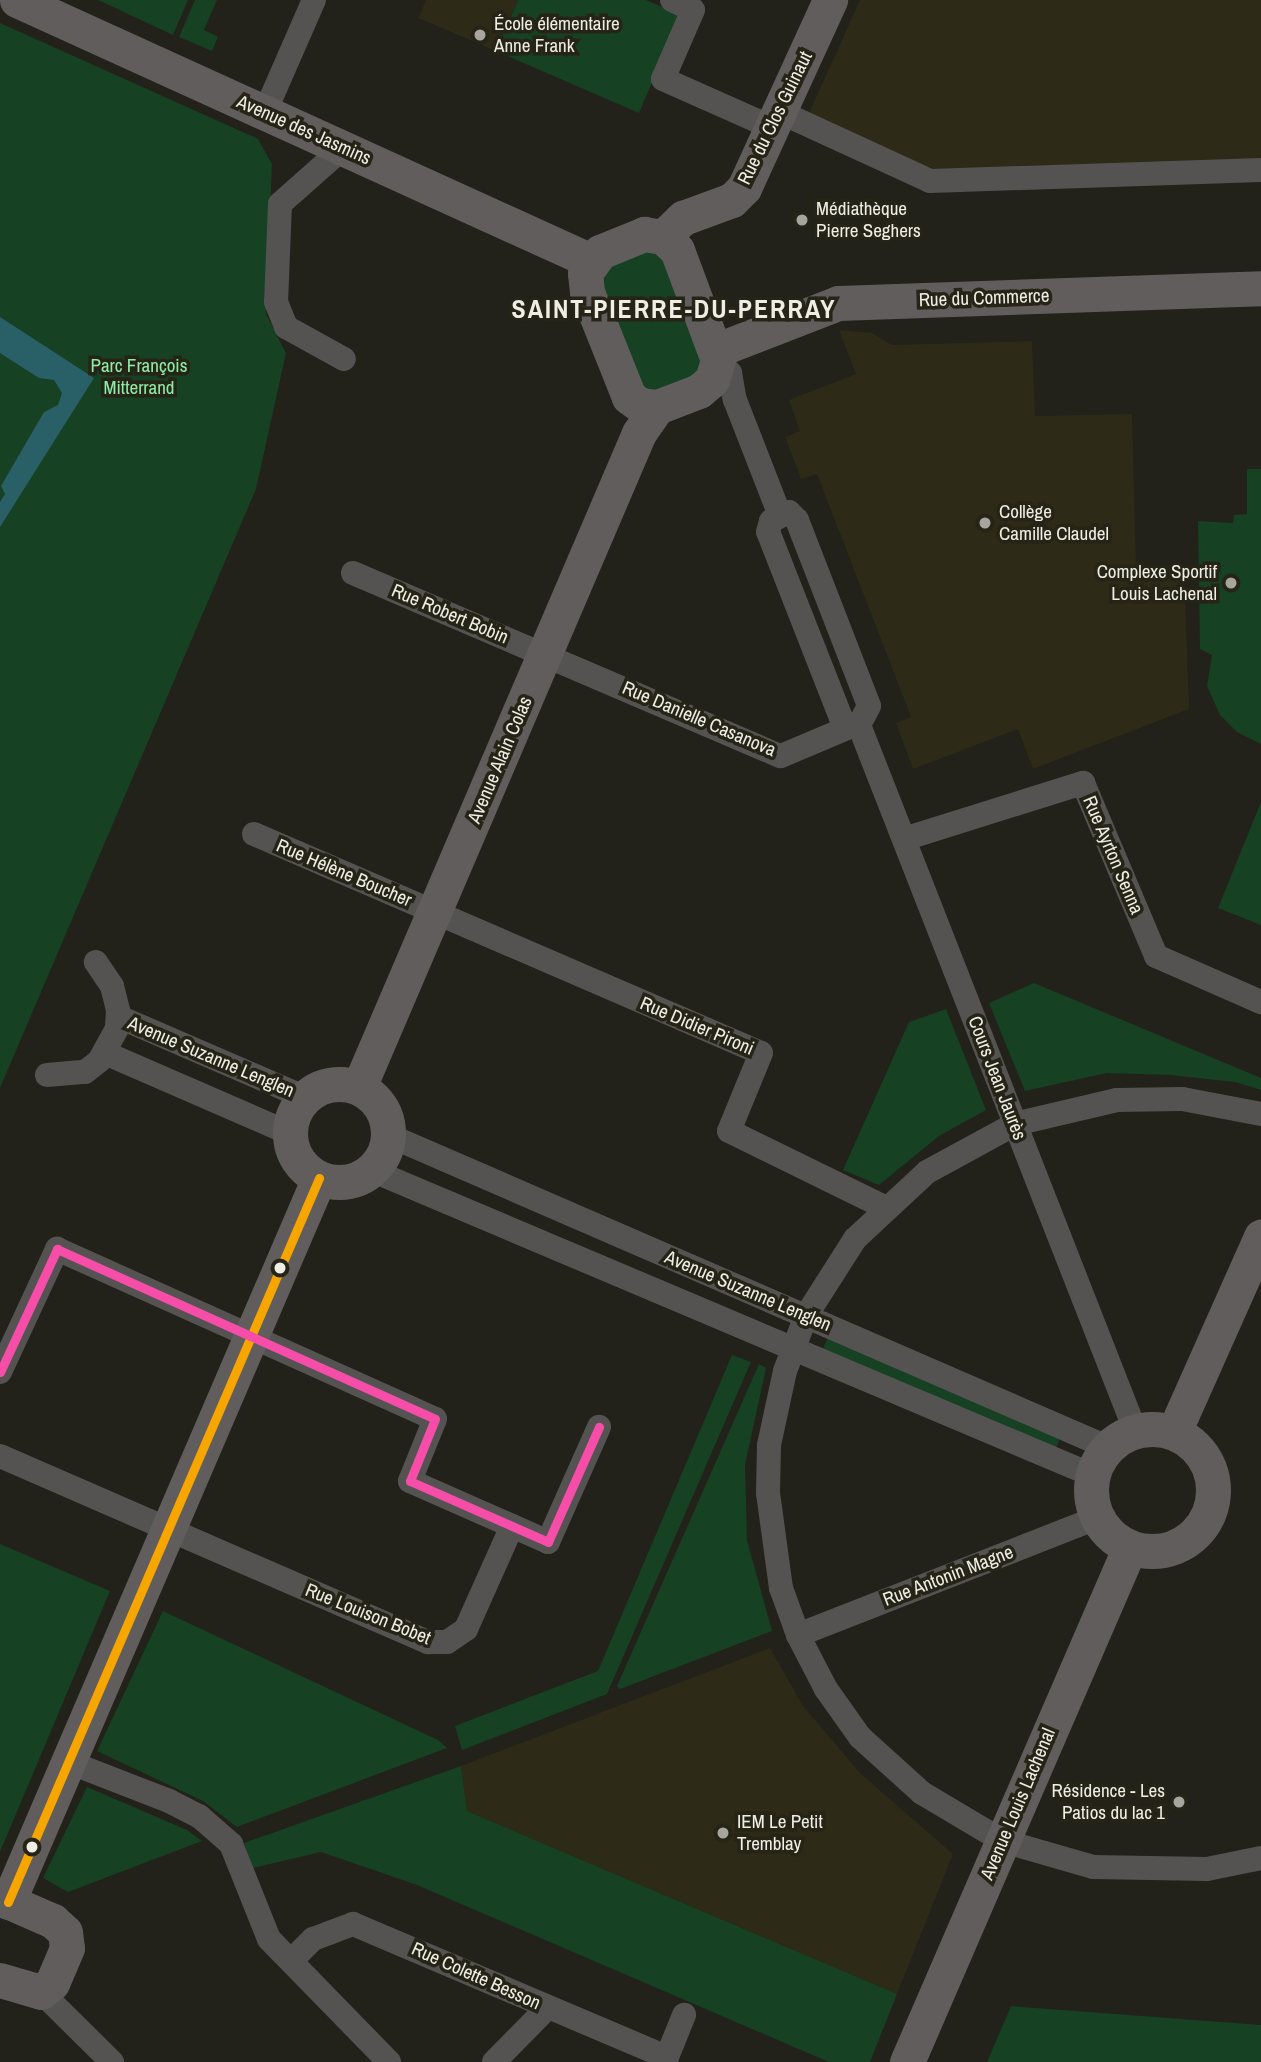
<!DOCTYPE html>
<meta charset="utf-8">
<style>
body{margin:0}
#map{position:relative;width:1261px;height:2062px;overflow:hidden;background:#22211a;font-family:"Archivo Narrow",sans-serif}
div>[style]{position:absolute}
.built>*{inset:0;background:#2d2a17}
.green>*{inset:0;background:#164123;transform-origin:0 0}
.water>*{inset:0;background:#295f67}
.street>*{height:24px;margin:-12px;padding:0 12px;transform-origin:12px;border-radius:12px;background:#555352}
.secondary>*{height:35px;margin:-17.5px;padding:0 17.5px;transform-origin:17.5px;border-radius:17.5px;background:#615d5d}
.secondary>.ring{margin:-17.5px;padding:0;box-sizing:content-box;background:none;border:35px solid #615d5d;border-radius:50%}
.bus-1>*{height:9px;margin:-4.5px;padding:0 4.5px;transform-origin:4.5px;border-radius:4.5px;background:#f7a600}
.bus-2>*{height:9px;margin:-4.5px;padding:0 4.5px;transform-origin:4.5px;border-radius:4.5px;background:#f54da8}
.dots>*{width:19px;height:19px;translate:-50% -50%;box-sizing:border-box;border:4px solid #262416;border-radius:50%}
span{translate:-50% -50%;white-space:nowrap;text-align:center;line-height:1.15;-webkit-text-stroke:7px #262416;paint-order:stroke}
.poi-label{font-size:19px;color:#efeee5}
.left{translate:0 -50%;text-align:left}
.right{translate:-100% -50%;text-align:right}
.street-label{font-size:19px;color:#efeee5}
.park-label{font-size:19px;color:#8deda5}
.district-label{font-size:26px;color:#efeee5;font-weight:700;letter-spacing:2px}
</style>
<div id="map">
<div class="built">
<i style="clip-path:polygon(426px 0,518px 0,496px 51px,418px 18px)"></i>
<i style="clip-path:polygon(860px 0,1261px 0,1261px 164px,939px 172px,809px 113px)"></i>
<i style="clip-path:polygon(839px 330px,872px 333px,892px 345px,1032px 341px,1035px 416px,1132px 414px,1136px 568px,1184px 566px,1189px 709px,1033px 769px,1018px 729px,913px 769px,896px 723px,911px 717px,817px 474px,801px 479px,785px 437px,800px 431px,789px 400px,856px 374px)"></i>
<i style="clip-path:polygon(770px 1648px,803px 1706px,860px 1773px,953px 1854px,897px 1994px,467px 1811px,461px 1766px)"></i>
</div>
<div class="green">
<i style="clip-path:polygon(98px 0,188px 0,173px 35px)"></i>
<i style="clip-path:polygon(195px 0,217px 0,204px 30px,218px 37px,212px 51px,179px 37px)"></i>
<i style="clip-path:polygon(518px 0,646px 0,681px 15px,639px 113px,496px 51px)"></i>
<i style="clip-path:polygon(0 23px,258px 139px,272px 164px,266px 314px,286px 353px,256px 489px,0 1088px)"></i>
<i style="clip-path:polygon(649px 244px,663px 258px,704px 371px,662px 397px,638px 390px,597px 289px,600px 263px)"></i>
<i style="clip-path:polygon(1247px 469px,1261px 469px,1261px 744px,1237px 732px,1220px 715px,1207px 686px,1212px 655px,1200px 649px,1198px 521px,1233px 523px,1234px 515px,1247px 514px)"></i>
<i style="clip-path:polygon(1261px 802px,1261px 925px,1218px 908px)"></i>
<i style="clip-path:polygon(1034px 983px,1261px 1078px,1261px 1090px,1235px 1082px,1170px 1075px,1107px 1073px,1025px 1091px,989px 1003px)"></i>
<i style="clip-path:polygon(946px 1009px,986px 1110px,939px 1136px,879px 1185px,843px 1170px,909px 1022px)"></i>
<i style="left:830px;top:1333px;width:253px;height:24px;rotate:24deg"></i>
<i style="clip-path:polygon(732px 1355px,751px 1362px,607px 1694px,462px 1750px,455px 1726px,598px 1671px)"></i>
<i style="clip-path:polygon(759px 1364px,766px 1368px,745px 1465px,747px 1540px,772px 1631px,620px 1689px,617px 1686px)"></i>
<i style="clip-path:polygon(0 1544px,110px 1591px,0 1852px)"></i>
<i style="clip-path:polygon(163px 1611px,438px 1740px,447px 1748px,237px 1827px,203px 1801px,97px 1751px)"></i>
<i style="clip-path:polygon(461px 1766px,467px 1811px,897px 1994px,870px 2062px,829px 2062px,417px 1885px,321px 1852px,253px 1868px,244px 1843px)"></i>
<i style="clip-path:polygon(87px 1787px,187px 1830px,202px 1841px,68px 1892px,43px 1878px)"></i>
<i style="clip-path:polygon(1011px 2006px,1261px 2025px,1261px 2062px,987px 2062px)"></i>
</div>
<div class="water">
<i style="clip-path:polygon(0 317px,94px 378px,0 527px,0 502px,5px 494px,1px 486px,44px 412px,58px 405px,62px 393px,54px 380px,39px 378px,0 353px)"></i>
</div>
<div class="street">
<i style="left:672px;top:0;width:23px;rotate:25deg"></i>
<i style="left:693px;top:10px;width:75px;rotate:113.5deg"></i>
<i style="left:663px;top:79px;width:120px;rotate:24deg"></i>
<i style="left:265px;top:112px;width:122px;rotate:-66.4deg"></i>
<i style="left:780px;top:112px;width:165px;rotate:24.7deg"></i>
<i style="left:930px;top:181px;width:331px;rotate:-1.9deg"></i>
<i style="left:343px;top:148px;width:84px;rotate:138.4deg"></i>
<i style="left:280px;top:204px;width:98px;rotate:92.3deg"></i>
<i style="left:276px;top:302px;width:27px;rotate:68deg"></i>
<i style="left:286px;top:327px;width:66px;rotate:28.9deg"></i>
<i style="left:718px;top:360px;width:18px;rotate:47deg"></i>
<i style="left:730px;top:373px;width:27px;rotate:80deg"></i>
<i style="left:735px;top:400px;width:121px;rotate:68.7deg"></i>
<i style="left:789px;top:512px;width:11px;rotate:45deg"></i>
<i style="left:797px;top:520px;width:199px;rotate:68.8deg"></i>
<i style="left:869px;top:706px;width:21px;rotate:118deg"></i>
<i style="left:859px;top:725px;width:16px;rotate:-173deg"></i>
<i style="left:843px;top:723px;width:205px;rotate:-111.4deg"></i>
<i style="left:768px;top:532px;width:11px;rotate:-75deg"></i>
<i style="left:771px;top:521px;width:20px;rotate:-27deg"></i>
<i style="left:353px;top:573px;width:465px;rotate:23.2deg"></i>
<i style="left:781px;top:756px;width:77px;rotate:-22.9deg"></i>
<i style="left:859px;top:725px;width:757px;rotate:68.62deg"></i>
<i style="left:254px;top:834px;width:552px;rotate:23.36deg"></i>
<i style="left:761px;top:1053px;width:84px;rotate:112.3deg"></i>
<i style="left:729px;top:1131px;width:173px;rotate:26.1deg"></i>
<i style="left:904px;top:839px;width:188px;rotate:-17.4deg"></i>
<i style="left:1083px;top:783px;width:188px;rotate:67.1deg"></i>
<i style="left:1156px;top:956px;width:115px;rotate:23.7deg"></i>
<i style="left:119px;top:1017px;width:202px;rotate:23.4deg"></i>
<i style="left:105px;top:1053px;width:201px;rotate:23.5deg"></i>
<i style="left:47px;top:1075px;width:38px;rotate:-5deg"></i>
<i style="left:85px;top:1072px;width:18px;rotate:-38deg"></i>
<i style="left:99px;top:1061px;width:38px;rotate:-61deg"></i>
<i style="left:117px;top:1028px;width:18px;rotate:-87deg"></i>
<i style="left:118px;top:1010px;width:25px;rotate:-104deg"></i>
<i style="left:112px;top:986px;width:29px;rotate:-124deg"></i>
<i style="left:1261px;top:1114px;width:80px;rotate:-169.2deg"></i>
<i style="left:1182px;top:1099px;width:65px;rotate:179.1deg"></i>
<i style="left:1117px;top:1100px;width:105px;rotate:166.8deg"></i>
<i style="left:1015px;top:1124px;width:100px;rotate:151.4deg"></i>
<i style="left:927px;top:1172px;width:98px;rotate:137.1deg"></i>
<i style="left:855px;top:1239px;width:91px;rotate:122.5deg"></i>
<i style="left:806px;top:1316px;width:59px;rotate:110.9deg"></i>
<i style="left:785px;top:1371px;width:76px;rotate:102.2deg"></i>
<i style="left:769px;top:1445px;width:48px;rotate:91.2deg"></i>
<i style="left:768px;top:1493px;width:96px;rotate:82.2deg"></i>
<i style="left:781px;top:1588px;width:50px;rotate:70.1deg"></i>
<i style="left:798px;top:1635px;width:61px;rotate:62.6deg"></i>
<i style="left:826px;top:1689px;width:59px;rotate:54.7deg"></i>
<i style="left:860px;top:1737px;width:84px;rotate:42.1deg"></i>
<i style="left:922px;top:1793px;width:94px;rotate:30.7deg"></i>
<i style="left:1003px;top:1841px;width:94px;rotate:16.1deg"></i>
<i style="left:1093px;top:1867px;width:114px;rotate:1deg"></i>
<i style="left:1207px;top:1869px;width:55px;rotate:-11.5deg"></i>
<i style="left:388px;top:1135px;width:784px;rotate:23.46deg"></i>
<i style="left:371px;top:1170px;width:783px;rotate:22.93deg"></i>
<i style="left:0;top:1372px;width:136px;rotate:-65.1deg"></i>
<i style="left:57px;top:1249px;width:414px;rotate:24.2deg"></i>
<i style="left:435px;top:1419px;width:67px;rotate:112deg"></i>
<i style="left:410px;top:1481px;width:151px;rotate:23.8deg"></i>
<i style="left:548px;top:1542px;width:126px;rotate:-66.1deg"></i>
<i style="left:0;top:1456px;width:467px;rotate:23.5deg"></i>
<i style="left:428px;top:1642px;width:19px"></i>
<i style="left:447px;top:1642px;width:23px;rotate:-34deg"></i>
<i style="left:466px;top:1629px;width:113px;rotate:-65.9deg"></i>
<i style="left:798px;top:1635px;width:321px;rotate:-21.4deg"></i>
<i style="left:66px;top:1761px;width:110px;rotate:21.2deg"></i>
<i style="left:169px;top:1801px;width:34px;rotate:27deg"></i>
<i style="left:199px;top:1816px;width:43px;rotate:41.2deg"></i>
<i style="left:231px;top:1844px;width:102px;rotate:68.2deg"></i>
<i style="left:269px;top:1939px;width:172px;rotate:45.7deg"></i>
<i style="left:291px;top:1961px;width:31px;rotate:-45deg"></i>
<i style="left:313px;top:1939px;width:43px;rotate:-20.6deg"></i>
<i style="left:353px;top:1924px;width:341px;rotate:23deg"></i>
<i style="left:41px;top:1992px;width:100px;rotate:44.6deg"></i>
<i style="left:494px;top:2062px;width:77px;rotate:-45.5deg"></i>
<i style="left:665px;top:2062px;width:51px;rotate:-68deg"></i>
</div>
<div class="secondary">
<i style="left:17px;top:0;width:631px;rotate:24.45deg"></i>
<i style="left:644px;top:234px;width:19px;rotate:9deg"></i>
<i style="left:663px;top:237px;width:19px;rotate:43deg"></i>
<i style="left:677px;top:250px;width:117px;rotate:69.6deg"></i>
<i style="left:718px;top:360px;width:21px;rotate:107deg"></i>
<i style="left:712px;top:380px;width:17px;rotate:140deg"></i>
<i style="left:699px;top:391px;width:45px;rotate:159.1deg"></i>
<i style="left:657px;top:407px;width:17px;rotate:-173deg"></i>
<i style="left:640px;top:405px;width:14px;rotate:-144deg"></i>
<i style="left:629px;top:397px;width:113px;rotate:-111.8deg"></i>
<i style="left:587px;top:292px;width:19px;rotate:-96deg"></i>
<i style="left:585px;top:273px;width:26px;rotate:-54deg"></i>
<i style="left:600px;top:252px;width:48px;rotate:-22.2deg"></i>
<i style="left:663px;top:237px;width:28px;rotate:-44deg"></i>
<i style="left:683px;top:218px;width:52px;rotate:-20.2deg"></i>
<i style="left:732px;top:200px;width:17px;rotate:-45deg"></i>
<i style="left:744px;top:188px;width:207px;rotate:-65.4deg"></i>
<i style="left:717px;top:350px;width:130px;rotate:-21.2deg"></i>
<i style="left:838px;top:303px;width:423px;rotate:-2deg"></i>
<i class="ring" style="left:290px;top:1084px;width:63px;height:63px"></i>
<i style="left:359px;top:1087px;width:711px;rotate:-66.82deg"></i>
<i style="left:639px;top:433px;width:32px;rotate:-55deg"></i>
<i class="ring" style="left:1091px;top:1429px;width:87px;height:87px"></i>
<i style="left:1174px;top:1432px;width:214px;rotate:-66deg"></i>
<i style="left:0;top:1898px;width:58px;rotate:23.5deg"></i>
<i style="left:53px;top:1921px;width:16px;rotate:43deg"></i>
<i style="left:65px;top:1932px;width:16px;rotate:83deg"></i>
<i style="left:67px;top:1948px;width:38px;rotate:113deg"></i>
<i style="left:52px;top:1983px;width:14px;rotate:141deg"></i>
<i style="left:41px;top:1992px;width:43px;rotate:-163.7deg"></i>
<i style="left:8px;top:1902px;width:788px;rotate:-66.75deg"></i>
<i style="left:907px;top:2062px;width:561px;rotate:-66.59deg"></i>
</div>
<div class="bus-1">
<i style="left:8px;top:1902px;width:788px;rotate:-66.75deg"></i>
</div>
<div class="bus-2">
<i style="left:0;top:1372px;width:136px;rotate:-65.1deg"></i>
<i style="left:57px;top:1249px;width:414px;rotate:24.2deg"></i>
<i style="left:435px;top:1419px;width:67px;rotate:112deg"></i>
<i style="left:410px;top:1481px;width:151px;rotate:23.8deg"></i>
<i style="left:548px;top:1542px;width:126px;rotate:-66.1deg"></i>
</div>
<div class="dots">
<i style="left:480px;top:35px;background:#a7a69e"></i>
<i style="left:802px;top:220px;background:#a7a69e"></i>
<i style="left:985px;top:523px;background:#a7a69e"></i>
<i style="left:1231px;top:583px;background:#a7a69e"></i>
<i style="left:280px;top:1268px;background:#efeee5"></i>
<i style="left:1179px;top:1802px;background:#a7a69e"></i>
<i style="left:723px;top:1833px;background:#a7a69e"></i>
<i style="left:32px;top:1847px;background:#efeee5"></i>
</div>
<div class="poi-label">
<span class="left" style="left:494px;top:35px">École élémentaire<br>Anne Frank</span>
<span class="left" style="left:816px;top:220px">Médiathèque<br>Pierre Seghers</span>
<span class="left" style="left:999px;top:523px">Collège<br>Camille Claudel</span>
<span class="right" style="left:1217px;top:583px">Complexe Sportif<br>Louis Lachenal</span>
<span class="right" style="left:1165px;top:1802px">Résidence - Les<br>Patios du lac 1</span>
<span class="left" style="left:737px;top:1833px">IEM Le Petit<br>Tremblay</span>
</div>
<div class="street-label">
<span style="left:775px;top:118px;rotate:-64deg">Rue du Clos Guinaut</span>
<span style="left:304px;top:130px;rotate:24deg">Avenue des Jasmins</span>
<span style="left:984px;top:298px;rotate:-2deg">Rue du Commerce</span>
<span style="left:450px;top:614px;rotate:23deg">Rue Robert Bobin</span>
<span style="left:699px;top:719px;rotate:23deg">Rue Danielle Casanova</span>
<span style="left:500px;top:760px;rotate:-67deg">Avenue Alain Colas</span>
<span style="left:1113px;top:855px;rotate:67deg">Rue Ayrton Senna</span>
<span style="left:344px;top:873px;rotate:23deg">Rue Hélène Boucher</span>
<span style="left:697px;top:1026px;rotate:23deg">Rue Didier Pironi</span>
<span style="left:211px;top:1057px;rotate:23deg">Avenue Suzanne Lenglen</span>
<span style="left:997px;top:1078px;rotate:69deg">Cours Jean Jaurès</span>
<span style="left:748px;top:1291px;rotate:23deg">Avenue Suzanne Lenglen</span>
<span style="left:948px;top:1576px;rotate:-21deg">Rue Antonin Magne</span>
<span style="left:368px;top:1614px;rotate:22deg">Rue Louison Bobet</span>
<span style="left:1018px;top:1804px;rotate:-67deg">Avenue Louis Lachenal</span>
<span style="left:476px;top:1976px;rotate:24deg">Rue Colette Besson</span>
</div>
<div class="park-label">
<span style="left:139px;top:377px">Parc François<br>Mitterrand</span>
</div>
<div class="district-label">
<span style="left:674px;top:309px">SAINT-PIERRE-DU-PERRAY</span>
</div>
</div>
